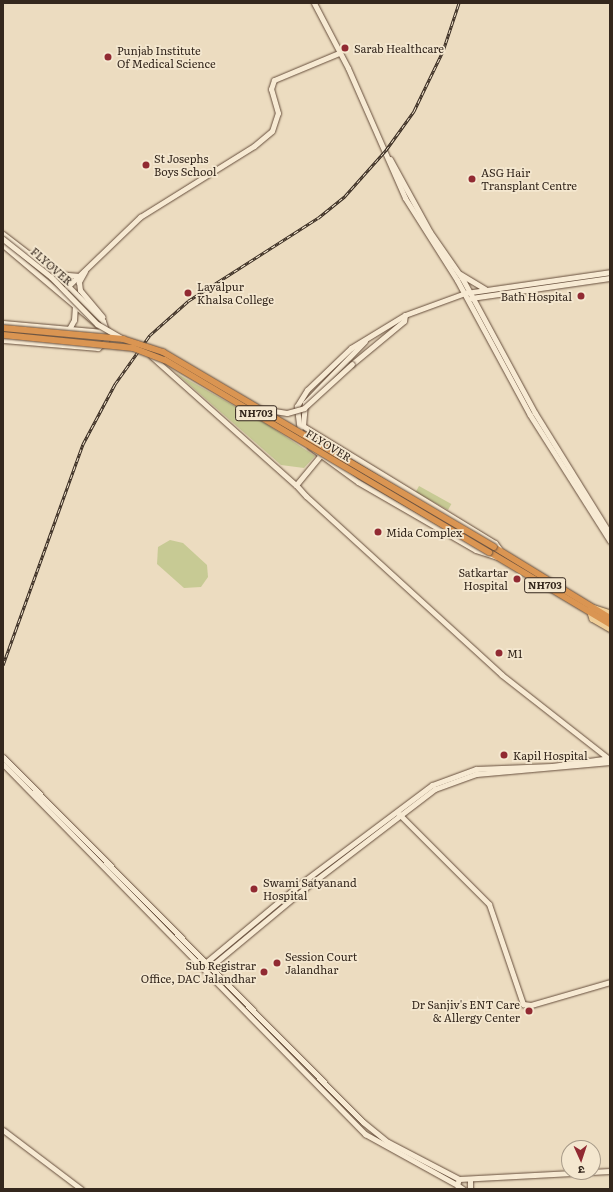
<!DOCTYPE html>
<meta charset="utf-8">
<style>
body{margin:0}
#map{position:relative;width:613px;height:1192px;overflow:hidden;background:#ecdcc0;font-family:Literata,"Noto Sans Devanagari",serif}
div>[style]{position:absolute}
.green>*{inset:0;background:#c7ca94;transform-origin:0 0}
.roads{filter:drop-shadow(0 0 1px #664e3c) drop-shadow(0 0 1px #664e3c)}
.secondary>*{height:5px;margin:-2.5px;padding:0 2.5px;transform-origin:2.5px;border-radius:2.5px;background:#f7ead3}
.primary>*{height:5.5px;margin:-2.75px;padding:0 2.75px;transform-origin:2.75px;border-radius:2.75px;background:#efce98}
.highway>*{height:6px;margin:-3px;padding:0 3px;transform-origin:3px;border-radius:3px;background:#da9552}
.rail>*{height:3px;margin-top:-1.5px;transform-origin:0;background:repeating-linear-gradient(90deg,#f4e7cf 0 4.5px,#34271d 0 9px);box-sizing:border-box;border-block:1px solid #34271d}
.bridges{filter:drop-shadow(0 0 1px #664e3c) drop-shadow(0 0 1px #664e3c)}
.secondary-bridge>*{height:5px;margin:-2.5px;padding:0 2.5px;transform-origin:2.5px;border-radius:2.5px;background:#f7ead3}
.highway-bridge>*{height:6px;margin:-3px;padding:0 3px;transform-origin:3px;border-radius:3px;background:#da9552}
.dots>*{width:11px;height:11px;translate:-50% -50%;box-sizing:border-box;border:2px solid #f4e7cf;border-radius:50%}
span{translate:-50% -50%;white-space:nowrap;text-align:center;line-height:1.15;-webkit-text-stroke:3.5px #f4e7cf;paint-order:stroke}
.shield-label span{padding:1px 3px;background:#f4e7cf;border:1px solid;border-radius:3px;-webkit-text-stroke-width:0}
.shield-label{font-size:10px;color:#34271d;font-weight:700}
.poi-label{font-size:11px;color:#34271d}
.left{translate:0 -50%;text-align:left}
.right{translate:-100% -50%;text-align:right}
.street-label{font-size:11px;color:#34271d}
.frame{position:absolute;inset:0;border:4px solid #34271d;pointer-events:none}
.north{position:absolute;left:561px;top:1140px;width:40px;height:40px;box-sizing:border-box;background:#f4e7cf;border:1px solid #a79a88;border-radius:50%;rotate:177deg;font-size:11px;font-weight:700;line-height:16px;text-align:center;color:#34271d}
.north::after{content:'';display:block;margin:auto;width:14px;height:18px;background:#912a32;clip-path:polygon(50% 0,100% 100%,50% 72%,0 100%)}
</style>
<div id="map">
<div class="green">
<i style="clip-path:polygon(176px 373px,268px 425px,315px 456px,304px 468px,281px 465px)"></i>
<i style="left:419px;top:486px;width:37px;height:7px;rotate:29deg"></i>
<i style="clip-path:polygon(170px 540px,183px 543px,207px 565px,208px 577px,201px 587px,184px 588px,157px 564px,158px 547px)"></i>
</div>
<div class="roads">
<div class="secondary">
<i style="left:314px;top:3px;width:73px;rotate:62.4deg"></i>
<i style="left:348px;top:68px;width:142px;rotate:66.3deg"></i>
<i style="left:405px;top:198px;width:97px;rotate:57.6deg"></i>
<i style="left:457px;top:280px;width:153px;rotate:61.6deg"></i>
<i style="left:530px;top:415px;width:149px;rotate:57.6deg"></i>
<i style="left:390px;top:159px;width:83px;rotate:61.3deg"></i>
<i style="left:430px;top:232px;width:56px;rotate:55.2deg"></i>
<i style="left:462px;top:278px;width:153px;rotate:61.6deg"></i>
<i style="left:535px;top:413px;width:142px;rotate:58.2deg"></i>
<i style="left:3px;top:234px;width:71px;rotate:37.5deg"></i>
<i style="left:59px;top:277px;width:62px;rotate:45deg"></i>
<i style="left:103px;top:321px;width:13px;rotate:72deg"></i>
<i style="left:107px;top:333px;width:8px;rotate:97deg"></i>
<i style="left:106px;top:341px;width:11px;rotate:139deg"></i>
<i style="left:98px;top:348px;width:95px;rotate:-175.2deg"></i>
<i style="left:3px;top:245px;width:135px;rotate:40.2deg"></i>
<i style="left:85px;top:271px;width:13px;rotate:119deg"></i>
<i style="left:79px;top:282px;width:8px;rotate:83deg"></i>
<i style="left:80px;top:290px;width:35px;rotate:50deg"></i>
<i style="left:56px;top:274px;width:21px;rotate:5deg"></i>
<i style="left:460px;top:274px;width:29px;rotate:31deg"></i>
<i style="left:61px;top:293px;width:110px;rotate:-43.9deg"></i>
<i style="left:140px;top:217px;width:134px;rotate:-31.9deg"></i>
<i style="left:254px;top:146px;width:23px;rotate:-40deg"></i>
<i style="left:272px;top:131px;width:19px;rotate:-72deg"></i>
<i style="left:278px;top:113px;width:25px;rotate:-106deg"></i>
<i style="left:271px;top:89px;width:9px;rotate:-72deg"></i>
<i style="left:274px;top:80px;width:70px;rotate:-22.6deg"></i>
<i style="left:471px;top:298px;width:140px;rotate:-8.2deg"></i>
<i style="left:3px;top:323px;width:101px;rotate:5.1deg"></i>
<i style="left:69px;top:329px;width:10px;rotate:-61deg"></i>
<i style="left:74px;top:320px;width:14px;rotate:-86deg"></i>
<i style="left:365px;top:341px;width:86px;rotate:134.1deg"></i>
<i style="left:305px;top:403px;width:23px;rotate:95deg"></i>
<i style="left:303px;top:426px;width:225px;rotate:31.4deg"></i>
<i style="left:495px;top:543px;width:9px;rotate:54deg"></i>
<i style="left:151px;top:356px;width:194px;rotate:41.7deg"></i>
<i style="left:352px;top:364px;width:67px;rotate:-39.6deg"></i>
<i style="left:404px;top:321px;width:6px;rotate:-81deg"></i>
<i style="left:300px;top:432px;width:26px;rotate:-97deg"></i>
<i style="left:297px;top:406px;width:19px;rotate:-58deg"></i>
<i style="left:307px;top:390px;width:61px;rotate:-43.7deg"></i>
<i style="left:351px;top:348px;width:63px;rotate:-31.4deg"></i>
<i style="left:405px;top:315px;width:64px;rotate:-20.1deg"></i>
<i style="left:465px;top:293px;width:147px;rotate:-8.2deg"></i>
<i style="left:329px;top:445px;width:52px;rotate:129.5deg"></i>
<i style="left:296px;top:485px;width:15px;rotate:48deg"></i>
<i style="left:306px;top:496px;width:265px;rotate:42.4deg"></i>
<i style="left:502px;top:675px;width:135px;rotate:38.1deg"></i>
<i style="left:310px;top:447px;width:59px;rotate:36.1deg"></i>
<i style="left:358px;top:482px;width:136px;rotate:30deg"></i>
<i style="left:476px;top:550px;width:22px;rotate:18deg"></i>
<i style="left:3px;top:757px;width:513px;rotate:45.4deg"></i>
<i style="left:363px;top:1122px;width:32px;rotate:39deg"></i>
<i style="left:388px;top:1142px;width:80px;rotate:27.5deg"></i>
<i style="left:3px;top:764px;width:518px;rotate:45.63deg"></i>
<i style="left:365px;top:1134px;width:105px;rotate:29deg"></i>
<i style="left:398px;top:813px;width:129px;rotate:45deg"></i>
<i style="left:489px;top:904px;width:106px;rotate:71.2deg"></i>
<i style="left:523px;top:1004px;width:8px;rotate:7deg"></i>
<i style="left:531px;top:1005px;width:82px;rotate:-16.2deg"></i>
<i style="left:204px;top:964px;width:125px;rotate:-39.8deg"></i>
<i style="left:300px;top:884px;width:165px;rotate:-36.9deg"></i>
<i style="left:432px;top:785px;width:47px;rotate:-20deg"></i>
<i style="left:476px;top:769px;width:76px;rotate:-2.3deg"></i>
<i style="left:552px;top:766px;width:59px;rotate:-7.9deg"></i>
<i style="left:209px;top:968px;width:124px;rotate:-39.7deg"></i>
<i style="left:304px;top:889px;width:165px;rotate:-37.4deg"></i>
<i style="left:435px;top:789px;width:44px;rotate:-20.1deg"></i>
<i style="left:476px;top:774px;width:135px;rotate:-5.1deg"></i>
<i style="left:3px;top:1130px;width:98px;rotate:37.1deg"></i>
<i style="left:463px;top:1189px;width:7px;rotate:-146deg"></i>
<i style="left:457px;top:1185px;width:6px;rotate:-72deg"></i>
<i style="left:459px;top:1179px;width:151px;rotate:-3deg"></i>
<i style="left:470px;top:1189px;width:9px;rotate:-90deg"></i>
</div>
<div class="primary">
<i style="left:591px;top:607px;width:20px;rotate:18deg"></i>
<i style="left:591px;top:613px;width:6px;rotate:72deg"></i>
<i style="left:593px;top:619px;width:20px;rotate:30deg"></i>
</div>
<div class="highway">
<i style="left:494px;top:547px;width:136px;rotate:31.5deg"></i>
<i style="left:489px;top:552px;width:141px;rotate:30.8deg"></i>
</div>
</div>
<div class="rail">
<i style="left:3px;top:665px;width:235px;rotate:-70.1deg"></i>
<i style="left:83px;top:444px;width:68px;rotate:-61.9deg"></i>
<i style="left:115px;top:384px;width:60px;rotate:-54.5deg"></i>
<i style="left:150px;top:335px;width:51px;rotate:-41.8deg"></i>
<i style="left:188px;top:301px;width:154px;rotate:-32.6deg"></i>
<i style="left:318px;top:218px;width:35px;rotate:-39deg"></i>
<i style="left:345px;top:196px;width:62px;rotate:-48.3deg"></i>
<i style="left:386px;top:150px;width:48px;rotate:-54.3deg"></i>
<i style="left:414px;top:111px;width:67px;rotate:-64.2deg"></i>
<i style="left:443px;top:51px;width:51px;rotate:-71.6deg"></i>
</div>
<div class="bridges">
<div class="secondary-bridge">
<i style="left:3px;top:239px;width:61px;rotate:38.4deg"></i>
<i style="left:51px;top:277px;width:66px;rotate:45.6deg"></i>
<i style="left:97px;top:324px;width:28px;rotate:30deg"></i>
<i style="left:262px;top:409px;width:25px;rotate:9deg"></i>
<i style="left:287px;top:413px;width:18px;rotate:-16deg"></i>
<i style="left:304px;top:408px;width:65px;rotate:-42.5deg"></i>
</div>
<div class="highway-bridge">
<i style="left:3px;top:328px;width:121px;rotate:5.2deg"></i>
<i style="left:123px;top:339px;width:42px;rotate:18deg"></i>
<i style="left:163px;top:352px;width:384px;rotate:30.5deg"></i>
<i style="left:3px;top:335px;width:131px;rotate:5.7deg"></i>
<i style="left:133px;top:348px;width:34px;rotate:21deg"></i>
<i style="left:165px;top:360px;width:377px;rotate:30.7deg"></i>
</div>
</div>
<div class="dots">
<i style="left:345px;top:48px;background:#912a32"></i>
<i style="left:108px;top:57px;background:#912a32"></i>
<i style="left:146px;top:165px;background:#912a32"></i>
<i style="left:472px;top:179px;background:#912a32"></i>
<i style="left:188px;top:293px;background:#912a32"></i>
<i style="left:581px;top:296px;background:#912a32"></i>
<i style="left:378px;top:532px;background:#912a32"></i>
<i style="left:517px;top:579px;background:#912a32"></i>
<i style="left:499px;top:653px;background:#912a32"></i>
<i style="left:504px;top:755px;background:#912a32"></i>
<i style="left:254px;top:889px;background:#912a32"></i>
<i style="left:277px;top:963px;background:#912a32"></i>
<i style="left:264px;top:972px;background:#912a32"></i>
<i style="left:529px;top:1011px;background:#912a32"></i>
</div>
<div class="shield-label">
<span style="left:256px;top:413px">NH703</span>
<span style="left:545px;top:585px">NH703</span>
</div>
<div class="poi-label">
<span class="left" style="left:354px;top:48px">Sarab Healthcare</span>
<span class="left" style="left:117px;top:57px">Punjab Institute<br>Of Medical Science</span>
<span class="left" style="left:154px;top:165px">St Josephs<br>Boys School</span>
<span class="left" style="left:481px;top:179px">ASG Hair<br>Transplant Centre</span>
<span class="left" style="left:197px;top:293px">Layalpur<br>Khalsa College</span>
<span class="right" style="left:572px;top:296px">Bath Hospital</span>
<span class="left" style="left:386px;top:532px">Mida Complex</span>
<span class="right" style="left:508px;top:579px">Satkartar<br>Hospital</span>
<span class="left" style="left:507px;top:653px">M1</span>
<span class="left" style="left:513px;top:755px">Kapil Hospital</span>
<span class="left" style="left:263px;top:889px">Swami Satyanand<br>Hospital</span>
<span class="left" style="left:285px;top:963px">Session Court<br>Jalandhar</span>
<span class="right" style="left:256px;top:972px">Sub Registrar<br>Office, DAC Jalandhar</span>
<span class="right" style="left:520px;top:1011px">Dr Sanjiv's ENT Care<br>&amp; Allergy Center</span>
</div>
<div class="street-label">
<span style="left:52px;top:266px;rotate:41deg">FLYOVER</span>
<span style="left:329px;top:445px;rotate:31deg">FLYOVER</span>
</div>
<div class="frame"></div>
<div class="north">उ</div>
</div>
